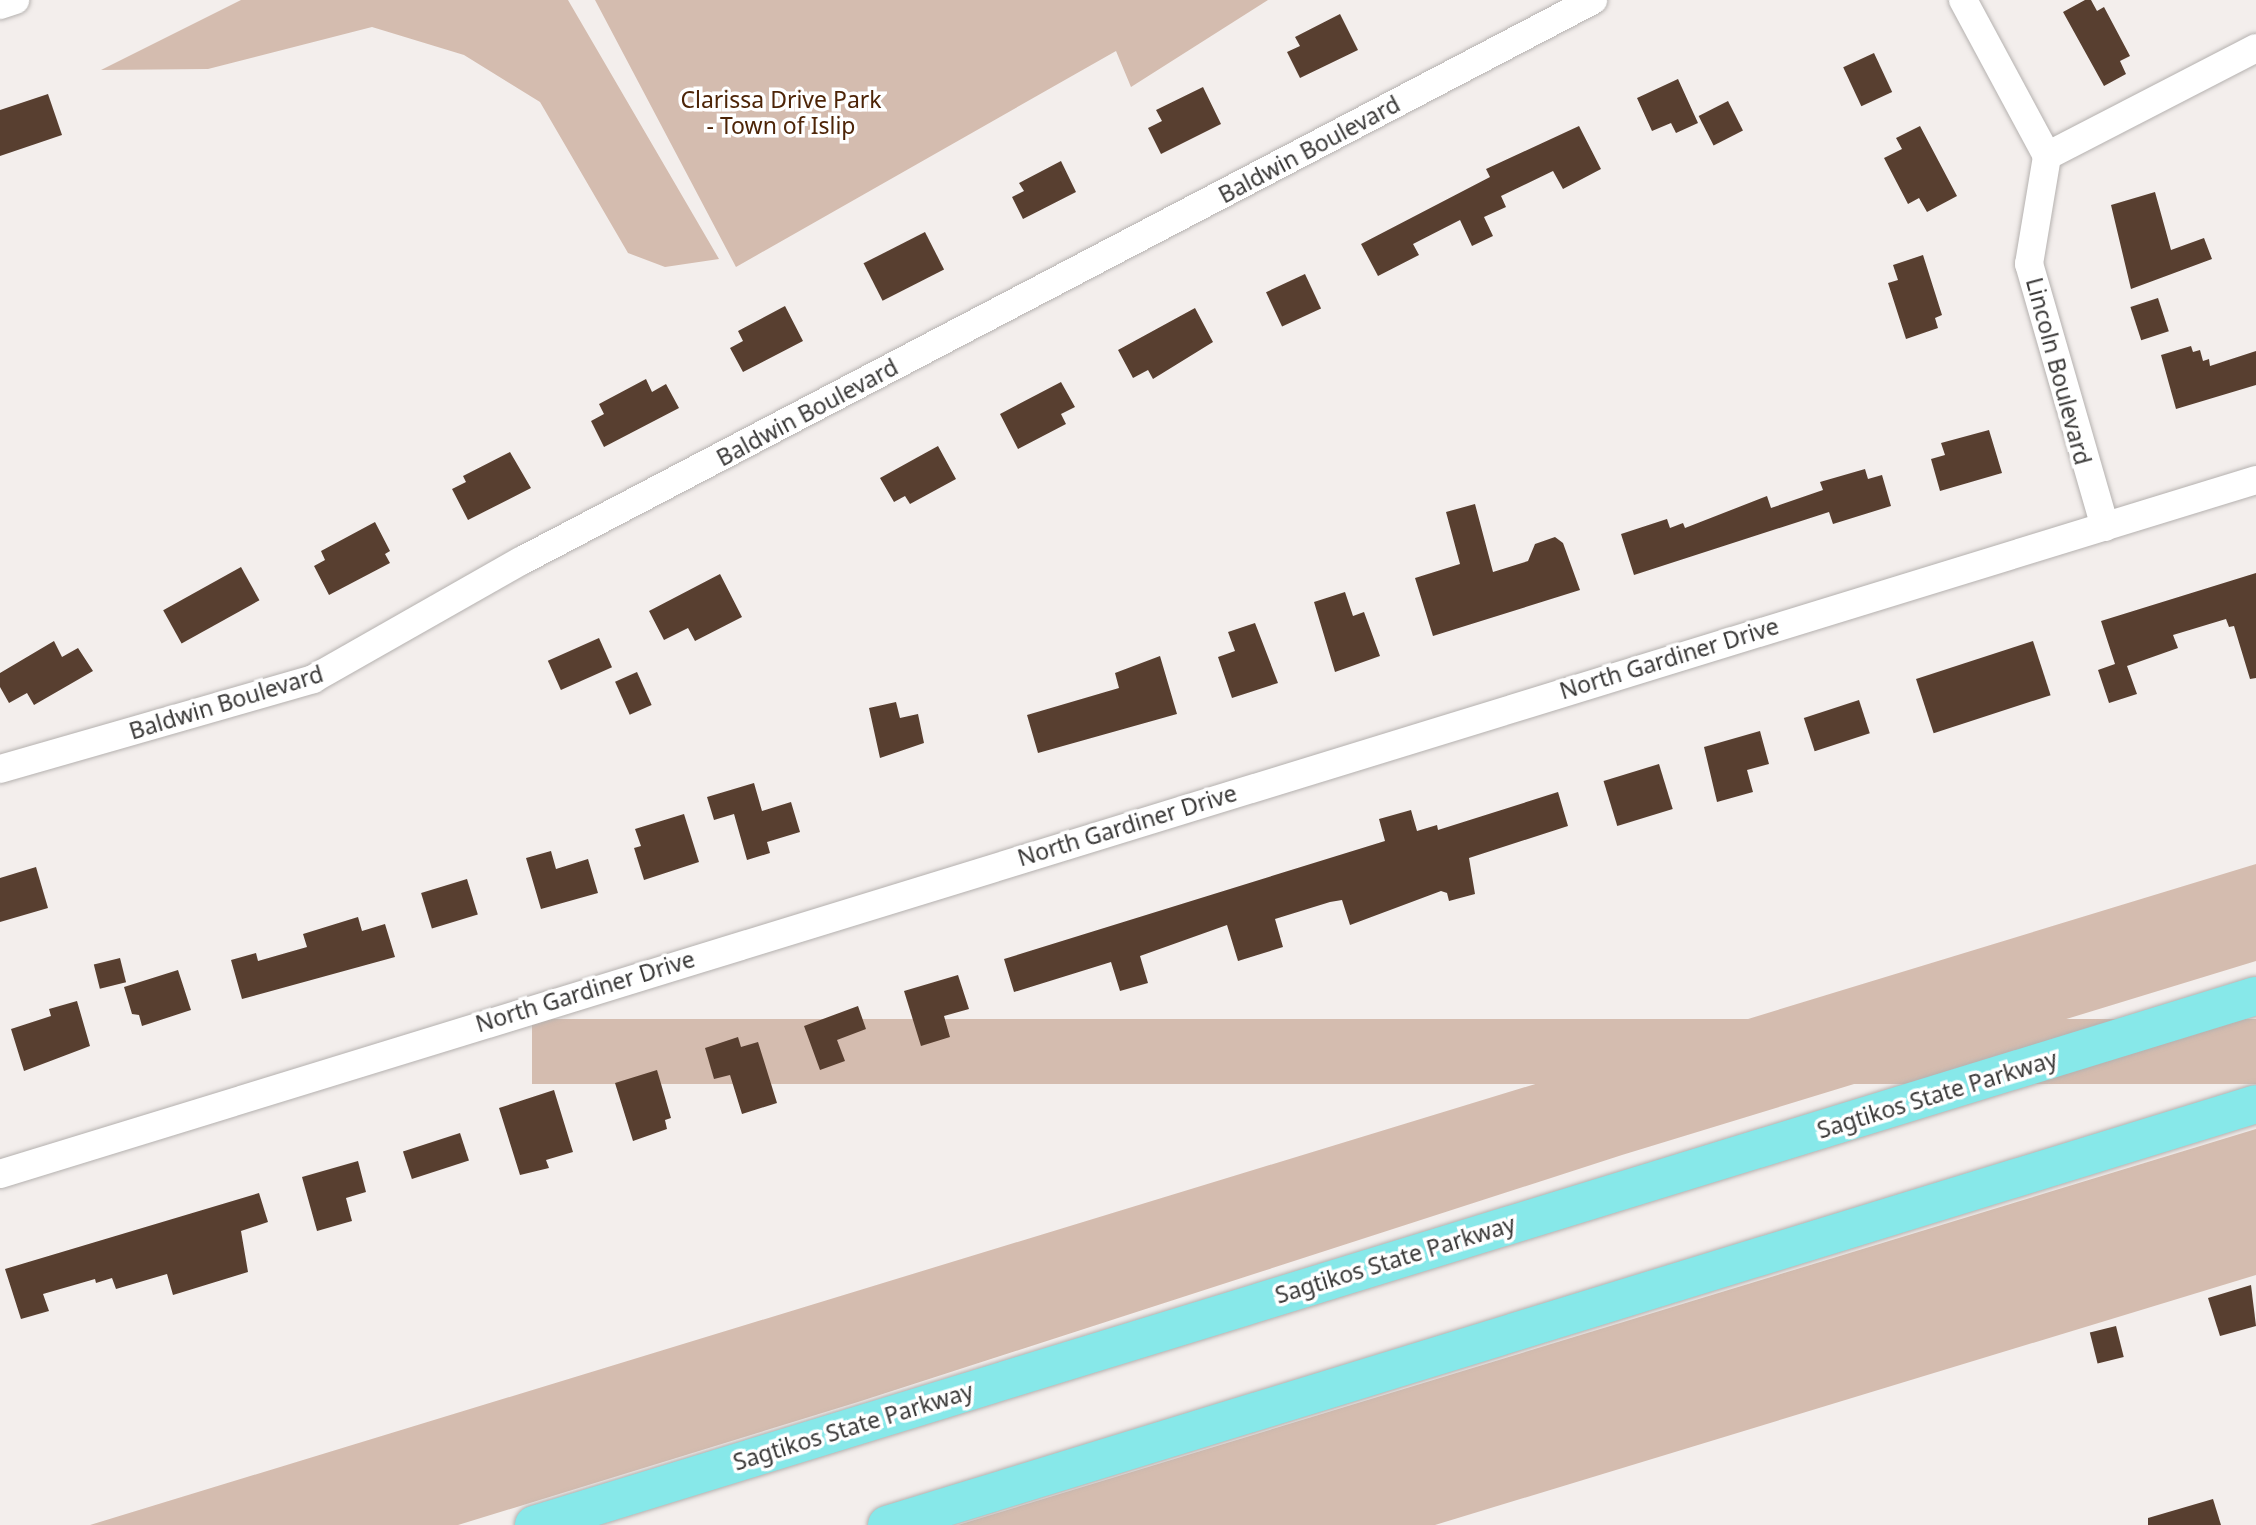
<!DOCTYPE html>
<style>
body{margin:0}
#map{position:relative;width:2256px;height:1525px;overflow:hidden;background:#f3eeec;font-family:"Noto Sans",sans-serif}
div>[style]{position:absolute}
.green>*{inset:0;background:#d4bcaf;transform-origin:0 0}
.building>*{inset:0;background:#583f30;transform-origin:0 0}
.roads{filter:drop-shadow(0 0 2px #b5b1af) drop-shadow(0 0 2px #b5b1af)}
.minor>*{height:28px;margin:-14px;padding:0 14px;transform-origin:14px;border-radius:14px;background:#fff}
.motorway>*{height:38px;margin:-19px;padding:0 19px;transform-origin:19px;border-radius:19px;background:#87e8e9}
span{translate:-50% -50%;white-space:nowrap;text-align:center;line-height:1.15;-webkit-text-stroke:7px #fff;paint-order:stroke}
.park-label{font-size:23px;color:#4d2407}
.street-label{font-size:23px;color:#3a3938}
</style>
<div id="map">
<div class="green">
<i style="clip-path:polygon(241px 0,568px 0,719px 259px,665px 267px,628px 253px,540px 102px,464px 55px,372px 27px,208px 69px,101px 70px)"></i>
<i style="clip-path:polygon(595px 0,1268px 0,1131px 87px,1116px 51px,736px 267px)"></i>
<i style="clip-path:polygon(2256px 864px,2256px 961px,1622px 1155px,858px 1402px,458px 1525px,90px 1525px)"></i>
<i style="left:2256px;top:1019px;width:65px;height:1724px;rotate:90deg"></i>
<i style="clip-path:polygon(2256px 1129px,2256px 1275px,1435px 1525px,958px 1525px)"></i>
</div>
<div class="building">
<i style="clip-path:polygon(2085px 0,2091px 0,2097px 11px,2104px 7px,2130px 56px,2120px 61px,2126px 74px,2104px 86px,2063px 12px)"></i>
<i style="clip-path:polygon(1340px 14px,1358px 50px,1300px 78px,1287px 52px,1300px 46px,1295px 37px)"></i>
<i style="left:1874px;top:53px;width:43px;height:34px;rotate:65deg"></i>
<i style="clip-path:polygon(1678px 79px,1698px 123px,1676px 133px,1671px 123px,1652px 131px,1637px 98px)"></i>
<i style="clip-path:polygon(1203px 87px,1221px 124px,1161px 154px,1148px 128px,1162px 121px,1156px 110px)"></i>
<i style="clip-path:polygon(48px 94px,62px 135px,0 156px,0 110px)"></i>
<i style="left:1728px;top:101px;width:33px;height:33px;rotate:63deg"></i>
<i style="clip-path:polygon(1579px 126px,1601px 169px,1563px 189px,1553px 171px,1501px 196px,1506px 207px,1484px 217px,1493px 236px,1472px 246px,1460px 220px,1413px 244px,1419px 255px,1378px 276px,1361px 244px,1490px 177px,1486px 169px)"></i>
<i style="clip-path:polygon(1920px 126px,1957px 196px,1927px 212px,1919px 198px,1908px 204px,1884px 158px,1902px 149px,1896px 138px)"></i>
<i style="clip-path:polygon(1061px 161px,1076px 192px,1023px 219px,1012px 197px,1024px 191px,1019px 183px)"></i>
<i style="clip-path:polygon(2155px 192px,2171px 250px,2204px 238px,2212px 259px,2131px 289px,2111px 205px)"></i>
<i style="left:925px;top:232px;width:42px;height:69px;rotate:63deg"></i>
<i style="clip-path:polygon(1923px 255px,1942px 315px,1935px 318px,1938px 328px,1906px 339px,1888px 283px,1898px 280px,1893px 265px)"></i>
<i style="left:1305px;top:274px;width:38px;height:43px;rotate:65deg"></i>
<i style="left:2158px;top:298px;width:35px;height:29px;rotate:72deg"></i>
<i style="clip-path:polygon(785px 306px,803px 341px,743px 372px,730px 348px,743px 341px,738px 331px)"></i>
<i style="clip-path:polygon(1195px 308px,1213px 342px,1153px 379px,1148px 370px,1133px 378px,1118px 350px)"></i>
<i style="clip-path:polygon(2191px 346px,2193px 352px,2200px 350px,2203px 361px,2209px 359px,2210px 366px,2256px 351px,2256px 385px,2176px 409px,2161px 355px)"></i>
<i style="clip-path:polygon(646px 379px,652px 392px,666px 384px,679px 408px,604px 447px,591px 421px,604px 414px,599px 404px)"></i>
<i style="clip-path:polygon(1061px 382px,1075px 407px,1061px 414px,1066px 424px,1018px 449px,1000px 414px)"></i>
<i style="clip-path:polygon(1989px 430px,2002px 473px,1940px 491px,1931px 459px,1945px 455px,1941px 443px)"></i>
<i style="clip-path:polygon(938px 446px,956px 479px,910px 504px,905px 496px,894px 502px,880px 478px)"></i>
<i style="clip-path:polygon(510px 452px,531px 488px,468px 520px,452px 489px,466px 482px,463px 476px)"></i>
<i style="clip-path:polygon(1865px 469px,1868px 479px,1882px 475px,1891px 506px,1833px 524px,1829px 512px,1634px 575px,1621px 534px,1667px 519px,1670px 528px,1683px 523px,1685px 528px,1767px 496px,1771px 508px,1823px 490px,1820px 482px)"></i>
<i style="clip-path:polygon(1475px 504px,1493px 572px,1528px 561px,1535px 544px,1555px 537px,1563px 543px,1580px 590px,1433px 636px,1415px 578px,1460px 564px,1446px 512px)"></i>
<i style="clip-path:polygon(375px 522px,390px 551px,385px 554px,390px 563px,329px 595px,314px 566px,325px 560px,321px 551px)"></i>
<i style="left:241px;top:567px;width:38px;height:89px;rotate:61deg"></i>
<i style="clip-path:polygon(2256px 573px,2256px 678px,2250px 679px,2234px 626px,2229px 627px,2226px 619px,2173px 635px,2178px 648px,2127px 666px,2137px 694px,2109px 703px,2098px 670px,2115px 664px,2101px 621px)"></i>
<i style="clip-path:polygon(720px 574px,742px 617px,695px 641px,688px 628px,664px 640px,649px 611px)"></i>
<i style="clip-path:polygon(1345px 592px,1353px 616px,1364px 612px,1380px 656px,1335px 672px,1314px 602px)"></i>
<i style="clip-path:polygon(1255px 623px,1278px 683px,1232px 698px,1218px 657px,1235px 651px,1228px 632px)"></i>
<i style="left:599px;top:638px;width:32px;height:56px;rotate:66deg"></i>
<i style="clip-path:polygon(54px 641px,62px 657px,78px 648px,93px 671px,34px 705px,27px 693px,9px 703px,0 687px,0 673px)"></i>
<i style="left:2033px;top:641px;width:57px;height:123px;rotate:72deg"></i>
<i style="clip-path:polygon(1160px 656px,1177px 714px,1038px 753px,1027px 715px,1119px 688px,1115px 673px)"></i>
<i style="left:637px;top:672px;width:36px;height:24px;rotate:66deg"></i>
<i style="left:1859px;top:700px;width:35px;height:58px;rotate:72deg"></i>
<i style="clip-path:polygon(896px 702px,900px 718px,918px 714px,924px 743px,880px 758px,869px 708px)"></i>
<i style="clip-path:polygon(1760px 731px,1769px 764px,1747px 770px,1753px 792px,1717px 802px,1704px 747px)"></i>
<i style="left:1659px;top:764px;width:47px;height:58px;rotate:73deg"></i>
<i style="clip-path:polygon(754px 783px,762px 811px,791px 802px,800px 832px,767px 842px,770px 853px,747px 860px,734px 814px,714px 820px,707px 797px)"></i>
<i style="clip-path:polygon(1558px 792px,1568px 826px,1469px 858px,1475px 894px,1449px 901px,1447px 893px,1441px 891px,1350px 925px,1342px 900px,1330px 902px,1275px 919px,1283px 947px,1238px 961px,1227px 925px,1140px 956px,1148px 983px,1120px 991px,1111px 962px,1014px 992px,1004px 959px,1385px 841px,1379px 819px,1411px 810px,1417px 831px,1437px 825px,1438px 830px)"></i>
<i style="clip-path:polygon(684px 814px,699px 862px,644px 880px,634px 848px,641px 846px,635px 829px)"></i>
<i style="clip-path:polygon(551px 851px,556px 869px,588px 859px,598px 893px,541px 909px,526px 858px)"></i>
<i style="clip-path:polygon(36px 867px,48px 908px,0 922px,0 878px)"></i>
<i style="left:467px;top:879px;width:37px;height:48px;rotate:73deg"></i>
<i style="clip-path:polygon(358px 917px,362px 931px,385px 924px,395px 957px,242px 999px,231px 960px,256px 953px,258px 961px,307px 947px,303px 934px)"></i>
<i style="left:120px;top:958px;width:25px;height:27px;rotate:76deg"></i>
<i style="clip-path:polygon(178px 970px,191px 1010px,142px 1026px,139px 1015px,132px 1014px,124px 987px)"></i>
<i style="clip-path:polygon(958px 975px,969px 1009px,944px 1016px,950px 1037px,921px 1046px,904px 991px)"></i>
<i style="clip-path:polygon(77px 1001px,90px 1046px,24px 1071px,11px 1029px,51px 1016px,49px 1009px)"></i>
<i style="clip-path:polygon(858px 1006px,866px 1029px,837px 1040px,845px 1061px,820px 1070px,804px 1026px)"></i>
<i style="clip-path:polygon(738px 1037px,741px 1047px,758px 1042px,777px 1103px,742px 1114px,730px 1075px,714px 1079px,705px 1048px)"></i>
<i style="clip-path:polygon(657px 1070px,671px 1118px,665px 1120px,667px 1129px,633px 1141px,615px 1083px)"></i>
<i style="clip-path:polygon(554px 1090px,573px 1152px,546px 1160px,549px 1168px,520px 1175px,499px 1108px)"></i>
<i style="left:460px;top:1133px;width:29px;height:60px;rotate:72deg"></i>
<i style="clip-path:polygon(358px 1161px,366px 1192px,346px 1198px,352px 1221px,317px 1231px,302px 1177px)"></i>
<i style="clip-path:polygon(259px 1193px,268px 1222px,241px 1231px,248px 1272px,173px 1295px,167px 1274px,116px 1289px,112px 1278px,96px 1283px,95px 1279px,43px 1294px,49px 1311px,21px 1319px,5px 1269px)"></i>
<i style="clip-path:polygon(2251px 1285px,2256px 1326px,2220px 1336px,2208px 1298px)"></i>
<i style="left:2116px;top:1326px;width:32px;height:27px;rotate:76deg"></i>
<i style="clip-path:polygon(2213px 1499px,2221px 1525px,2148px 1525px,2148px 1518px)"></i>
</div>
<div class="roads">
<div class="minor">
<i style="left:1963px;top:0;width:177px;rotate:61.7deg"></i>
<i style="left:0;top:5px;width:16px;rotate:-18deg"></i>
<i style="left:2105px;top:527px;width:274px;rotate:-106.1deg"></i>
<i style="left:2029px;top:264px;width:109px;rotate:-80.5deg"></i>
<i style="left:2047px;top:156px;width:235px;rotate:-27.3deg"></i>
<i style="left:0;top:769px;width:326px;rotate:-16deg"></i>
<i style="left:313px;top:679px;width:239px;rotate:-29.6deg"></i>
<i style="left:521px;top:561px;width:1210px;rotate:-27.62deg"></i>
<i style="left:0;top:1174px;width:2360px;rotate:-17.1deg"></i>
</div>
<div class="motorway">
<i style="left:534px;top:1525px;width:1801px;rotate:-17.08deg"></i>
<i style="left:887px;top:1525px;width:1432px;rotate:-17.09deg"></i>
</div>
</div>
<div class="park-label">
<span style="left:781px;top:112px">Clarissa Drive Park<br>- Town of Islip</span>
</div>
<div class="street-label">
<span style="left:1309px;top:149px;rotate:-28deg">Baldwin Boulevard</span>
<span style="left:2059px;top:371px;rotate:75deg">Lincoln Boulevard</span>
<span style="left:807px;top:412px;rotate:-28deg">Baldwin Boulevard</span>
<span style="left:1669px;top:658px;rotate:-17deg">North Gardiner Drive</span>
<span style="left:226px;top:702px;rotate:-17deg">Baldwin Boulevard</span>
<span style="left:1127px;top:825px;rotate:-17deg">North Gardiner Drive</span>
<span style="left:585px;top:991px;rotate:-17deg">North Gardiner Drive</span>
<span style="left:1937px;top:1094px;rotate:-17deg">Sagtikos State Parkway</span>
<span style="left:1395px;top:1259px;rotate:-17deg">Sagtikos State Parkway</span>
<span style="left:853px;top:1426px;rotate:-17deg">Sagtikos State Parkway</span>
</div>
</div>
